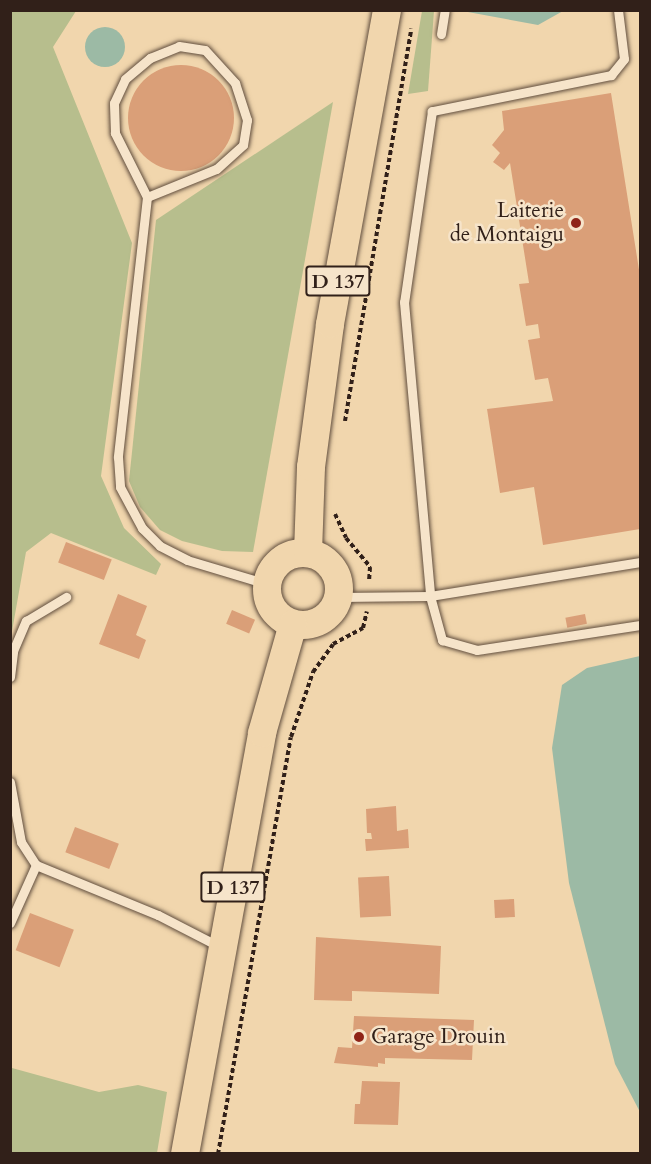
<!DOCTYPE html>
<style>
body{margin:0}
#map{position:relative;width:651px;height:1164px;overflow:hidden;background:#f1d6ad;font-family:Cardo,serif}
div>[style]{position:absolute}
.green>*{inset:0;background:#b7be8d}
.water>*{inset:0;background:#9cbaa5}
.round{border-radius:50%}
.building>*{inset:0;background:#da9f78;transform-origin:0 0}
.path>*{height:4px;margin-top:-2px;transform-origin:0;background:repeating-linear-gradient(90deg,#312019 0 4.5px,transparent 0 7.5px)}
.roads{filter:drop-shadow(0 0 2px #614e3e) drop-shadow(0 0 2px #614e3e)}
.service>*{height:9px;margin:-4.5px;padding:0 4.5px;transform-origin:4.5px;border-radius:4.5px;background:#f6e4ca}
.primary>*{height:28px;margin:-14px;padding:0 14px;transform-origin:14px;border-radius:14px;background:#f1d6ad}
.primary>.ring{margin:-14px;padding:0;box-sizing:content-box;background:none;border:28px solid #f1d6ad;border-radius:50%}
.dots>*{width:16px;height:16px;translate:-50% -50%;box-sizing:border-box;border:3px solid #f6e4ca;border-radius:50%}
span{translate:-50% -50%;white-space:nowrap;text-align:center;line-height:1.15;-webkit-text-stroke:5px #f6e4ca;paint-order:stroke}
.shield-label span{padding:2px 4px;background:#f6e4ca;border:2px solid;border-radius:4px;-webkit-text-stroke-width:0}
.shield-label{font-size:20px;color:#312019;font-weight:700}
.poi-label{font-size:21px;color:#312019}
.right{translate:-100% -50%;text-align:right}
.left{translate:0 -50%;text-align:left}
.frame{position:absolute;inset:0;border:12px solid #312019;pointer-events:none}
</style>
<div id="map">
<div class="green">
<i style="clip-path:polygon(11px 10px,76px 11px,53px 47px,132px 243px,101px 476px,124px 528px,161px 564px,156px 575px,51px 533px,26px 552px,11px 637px)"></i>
<i style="clip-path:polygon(422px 11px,434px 11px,428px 91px,408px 94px)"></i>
<i style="clip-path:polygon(333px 102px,253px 552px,222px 551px,182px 541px,160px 530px,140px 507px,129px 481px,156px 220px)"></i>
<i style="clip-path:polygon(12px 1068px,99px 1092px,138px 1085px,167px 1092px,157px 1153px,11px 1153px)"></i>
</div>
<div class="water">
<i style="clip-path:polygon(457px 10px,563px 10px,563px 11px,538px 25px)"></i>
<i class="round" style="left:85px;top:27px;width:40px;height:40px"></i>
<i style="clip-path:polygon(640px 656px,640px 1112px,615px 1064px,569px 883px,552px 748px,562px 685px,587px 668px)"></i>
</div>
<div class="building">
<i class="round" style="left:128px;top:65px;width:106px;height:106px"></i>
<i style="clip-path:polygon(611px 93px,640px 276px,640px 529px,543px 545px,534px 487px,500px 493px,487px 409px,553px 401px,548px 378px,535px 380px,528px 340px,540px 338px,538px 324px,526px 326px,519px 284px,529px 283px,510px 163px,504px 170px,493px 162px,500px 153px,492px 145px,504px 130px,502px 111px)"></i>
<i style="left:66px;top:542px;width:49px;height:22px;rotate:21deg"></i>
<i style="clip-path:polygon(118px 594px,147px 606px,136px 635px,146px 640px,139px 659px,99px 644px)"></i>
<i style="left:232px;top:610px;width:25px;height:15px;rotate:23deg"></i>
<i style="left:585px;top:614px;width:10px;height:20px;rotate:79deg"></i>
<i style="clip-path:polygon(396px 806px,397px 831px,408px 829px,409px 848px,366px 851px,365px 839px,372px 839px,371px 833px,367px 833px,366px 809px)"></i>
<i style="left:75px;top:827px;width:47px;height:27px;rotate:21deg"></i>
<i style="left:389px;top:876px;width:40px;height:31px;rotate:87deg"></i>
<i style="left:514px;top:899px;width:18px;height:20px;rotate:87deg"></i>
<i style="left:30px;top:913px;width:47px;height:40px;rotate:21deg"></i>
<i style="clip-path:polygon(316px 937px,441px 946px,439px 994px,352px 991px,352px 1001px,314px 1000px)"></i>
<i style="clip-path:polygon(354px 1016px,474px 1020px,472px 1060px,385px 1058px,385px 1064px,378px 1063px,378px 1067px,334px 1063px,338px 1047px,352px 1048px)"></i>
<i style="clip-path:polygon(362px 1081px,400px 1082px,398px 1125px,354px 1124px,355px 1104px,360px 1104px)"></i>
</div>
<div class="path">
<i style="left:345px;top:421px;width:398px;rotate:-80.4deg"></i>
<i style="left:335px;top:514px;width:26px;rotate:65deg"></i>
<i style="left:346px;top:538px;width:38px;rotate:50deg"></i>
<i style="left:370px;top:567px;width:15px;rotate:94deg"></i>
<i style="left:218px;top:1154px;width:423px;rotate:-80.1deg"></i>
<i style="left:291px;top:737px;width:69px;rotate:-71.3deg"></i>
<i style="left:313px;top:672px;width:34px;rotate:-54deg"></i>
<i style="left:333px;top:644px;width:34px;rotate:-28deg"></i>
<i style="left:363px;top:628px;width:17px;rotate:-77deg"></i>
</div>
<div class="roads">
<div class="service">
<i style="left:618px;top:10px;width:49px;rotate:83deg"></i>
<i style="left:624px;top:59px;width:21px;rotate:129deg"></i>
<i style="left:611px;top:75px;width:183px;rotate:168.6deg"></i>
<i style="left:432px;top:111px;width:193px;rotate:98.3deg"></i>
<i style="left:404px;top:302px;width:295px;rotate:84.9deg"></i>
<i style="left:430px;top:596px;width:46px;rotate:74.7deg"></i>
<i style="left:442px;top:640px;width:36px;rotate:16deg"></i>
<i style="left:477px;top:650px;width:165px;rotate:-8.7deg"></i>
<i style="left:441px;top:34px;width:24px;rotate:-81deg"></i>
<i style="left:147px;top:197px;width:72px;rotate:-116.6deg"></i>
<i style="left:115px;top:133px;width:30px;rotate:-92deg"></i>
<i style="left:114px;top:103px;width:26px;rotate:-65deg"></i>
<i style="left:125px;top:79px;width:33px;rotate:-40deg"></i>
<i style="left:150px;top:58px;width:31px;rotate:-22deg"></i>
<i style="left:179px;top:46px;width:26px;rotate:9deg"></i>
<i style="left:205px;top:50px;width:45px;rotate:47.7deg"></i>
<i style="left:235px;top:83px;width:39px;rotate:72deg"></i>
<i style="left:247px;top:120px;width:25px;rotate:99deg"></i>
<i style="left:243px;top:145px;width:36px;rotate:138deg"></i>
<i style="left:216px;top:169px;width:74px;rotate:157.9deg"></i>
<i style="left:147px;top:197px;width:262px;rotate:96.4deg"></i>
<i style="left:118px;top:457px;width:30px;rotate:86deg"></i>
<i style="left:120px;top:487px;width:47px;rotate:61.8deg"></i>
<i style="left:142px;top:528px;width:25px;rotate:45deg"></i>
<i style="left:160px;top:546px;width:30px;rotate:27deg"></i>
<i style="left:187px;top:560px;width:84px;rotate:16.7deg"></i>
<i style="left:339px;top:597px;width:91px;rotate:-0.6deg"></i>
<i style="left:430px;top:596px;width:213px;rotate:-9.2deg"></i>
<i style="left:10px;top:677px;width:26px;rotate:-83deg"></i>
<i style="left:13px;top:651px;width:33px;rotate:-67deg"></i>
<i style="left:26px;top:621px;width:47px;rotate:-31deg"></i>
<i style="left:10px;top:782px;width:61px;rotate:79.6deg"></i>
<i style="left:21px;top:842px;width:27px;rotate:57deg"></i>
<i style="left:36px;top:865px;width:132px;rotate:22.3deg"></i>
<i style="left:158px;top:915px;width:70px;rotate:27.3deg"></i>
<i style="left:10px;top:923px;width:64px;rotate:-65.9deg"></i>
</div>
<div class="primary">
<i class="ring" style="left:267px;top:553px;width:44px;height:44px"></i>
<i style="left:308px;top:553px;width:86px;rotate:-88deg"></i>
<i style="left:311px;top:467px;width:144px;rotate:-82.4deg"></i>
<i style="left:330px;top:324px;width:319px;rotate:-79.7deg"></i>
<i style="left:185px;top:1154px;width:428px;rotate:-79.6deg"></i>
<i style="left:262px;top:733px;width:113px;rotate:-74.1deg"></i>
</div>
</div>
<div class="dots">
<i style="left:576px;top:223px;background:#8f2418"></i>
<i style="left:359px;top:1037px;background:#8f2418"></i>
</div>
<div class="shield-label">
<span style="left:338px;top:281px">D 137</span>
<span style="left:233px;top:887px">D 137</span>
</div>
<div class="poi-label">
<span class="right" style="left:564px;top:223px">Laiterie<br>de Montaigu</span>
<span class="left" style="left:371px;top:1037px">Garage Drouin</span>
</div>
<div class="frame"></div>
</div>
